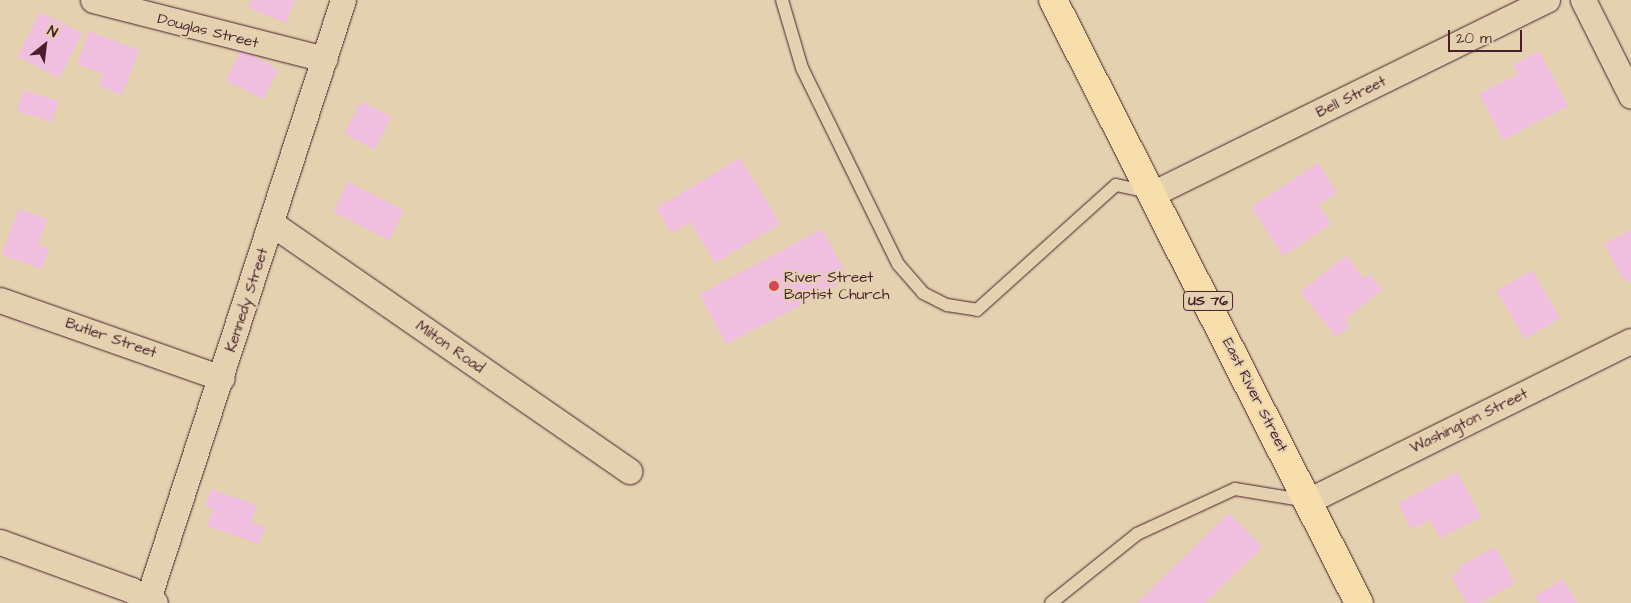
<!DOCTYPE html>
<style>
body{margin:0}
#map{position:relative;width:1631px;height:603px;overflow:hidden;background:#e3d1af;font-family:"Architects Daughter",sans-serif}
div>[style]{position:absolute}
.building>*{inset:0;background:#f0bfdf;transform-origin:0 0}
.roads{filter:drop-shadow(0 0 1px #4a1f2b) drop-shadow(0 0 1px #4a1f2b)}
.lane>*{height:12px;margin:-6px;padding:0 6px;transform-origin:6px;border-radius:6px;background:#e3d1af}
.street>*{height:25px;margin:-12.5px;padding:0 12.5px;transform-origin:12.5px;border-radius:12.5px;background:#e3d1af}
.primary>*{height:28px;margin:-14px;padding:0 14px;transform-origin:14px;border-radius:14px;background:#f8deab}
.dots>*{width:14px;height:14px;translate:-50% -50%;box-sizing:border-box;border:2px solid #e3d1af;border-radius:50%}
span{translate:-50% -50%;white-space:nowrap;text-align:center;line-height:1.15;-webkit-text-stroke:4px #e3d1af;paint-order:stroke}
.shield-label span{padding:1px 4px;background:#e3d1af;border:1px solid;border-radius:4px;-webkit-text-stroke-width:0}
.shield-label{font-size:14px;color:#4a1f2b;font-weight:700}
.street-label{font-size:15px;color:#4a1f2b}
.poi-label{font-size:15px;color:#4a1f2b}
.left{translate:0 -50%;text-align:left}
.north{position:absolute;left:20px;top:20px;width:50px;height:50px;-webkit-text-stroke:4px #e3d1af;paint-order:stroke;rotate:29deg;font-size:14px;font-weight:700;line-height:20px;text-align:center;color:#4a1f2b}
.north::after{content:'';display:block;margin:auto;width:18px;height:22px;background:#4a1f2b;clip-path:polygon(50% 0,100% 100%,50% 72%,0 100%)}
.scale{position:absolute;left:1448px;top:30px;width:74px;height:22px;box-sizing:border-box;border:2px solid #4a1f2b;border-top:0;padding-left:6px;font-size:15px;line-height:18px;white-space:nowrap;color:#4a1f2b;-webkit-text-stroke:4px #e3d1af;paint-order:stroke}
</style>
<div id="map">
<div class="building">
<i style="clip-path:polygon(251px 0,295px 0,286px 23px,248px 8px)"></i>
<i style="left:40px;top:12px;width:47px;height:50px;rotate:27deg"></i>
<i style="clip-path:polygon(89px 31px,139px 50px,122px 95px,99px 86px,103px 74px,77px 64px)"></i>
<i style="left:241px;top:50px;width:42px;height:34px;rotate:27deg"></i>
<i style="clip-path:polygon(1539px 51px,1568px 106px,1503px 140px,1479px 94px,1518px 74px,1513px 65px)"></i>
<i style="left:23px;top:90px;width:37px;height:22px;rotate:17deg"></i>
<i style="left:361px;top:101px;width:34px;height:37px;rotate:27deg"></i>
<i style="clip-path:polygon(740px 158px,780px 224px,715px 263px,690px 222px,671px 233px,656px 208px)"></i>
<i style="clip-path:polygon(1318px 163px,1337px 193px,1318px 205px,1331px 224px,1283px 256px,1251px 207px)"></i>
<i style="left:348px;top:182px;width:63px;height:33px;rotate:27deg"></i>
<i style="clip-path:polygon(18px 209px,47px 219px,38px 245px,49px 248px,42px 269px,2px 255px)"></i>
<i style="left:822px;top:229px;width:57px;height:139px;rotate:62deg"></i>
<i style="clip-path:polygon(1631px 230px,1631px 280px,1625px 283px,1604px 244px)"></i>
<i style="clip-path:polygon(1346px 256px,1363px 278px,1369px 274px,1382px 290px,1345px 319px,1350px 326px,1336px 337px,1300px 292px)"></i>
<i style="left:1532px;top:270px;width:56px;height:41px;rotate:60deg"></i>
<i style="clip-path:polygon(1457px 472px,1481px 517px,1440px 538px,1430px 520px,1411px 529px,1398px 503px)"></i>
<i style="clip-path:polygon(211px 489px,257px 505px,251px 522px,265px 527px,259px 544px,207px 526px,213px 509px,205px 506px)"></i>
<i style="clip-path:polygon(1229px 513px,1262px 547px,1205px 603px,1137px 603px)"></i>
<i style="clip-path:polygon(1495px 547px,1515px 583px,1480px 603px,1466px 603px,1451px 576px,1460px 571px,1458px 567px)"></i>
<i style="clip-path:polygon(1563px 579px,1577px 603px,1538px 603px,1535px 596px)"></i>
</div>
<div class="roads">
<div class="lane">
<i style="left:782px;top:0;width:71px;rotate:73.6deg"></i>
<i style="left:802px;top:68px;width:218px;rotate:63.9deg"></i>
<i style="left:898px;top:264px;width:38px;rotate:49deg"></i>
<i style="left:923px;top:293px;width:27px;rotate:27deg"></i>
<i style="left:947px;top:305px;width:30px;rotate:9deg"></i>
<i style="left:977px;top:310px;width:187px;rotate:-42deg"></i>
<i style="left:1116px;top:185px;width:34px;rotate:12deg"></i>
<i style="left:1051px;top:603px;width:110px;rotate:-38.7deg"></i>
<i style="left:1137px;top:534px;width:108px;rotate:-24.7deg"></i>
<i style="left:1235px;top:489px;width:74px;rotate:9.3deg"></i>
</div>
<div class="street">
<i style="left:93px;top:0;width:239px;rotate:14.3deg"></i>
<i style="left:1583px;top:0;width:107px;rotate:63.4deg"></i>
<i style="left:1154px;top:193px;width:438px;rotate:-26.2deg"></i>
<i style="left:271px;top:223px;width:436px;rotate:34.7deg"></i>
<i style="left:0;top:300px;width:235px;rotate:19.4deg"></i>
<i style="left:1308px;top:501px;width:360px;rotate:-26.4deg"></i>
<i style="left:0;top:542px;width:140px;rotate:20.1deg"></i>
<i style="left:131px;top:590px;width:27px;rotate:28deg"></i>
<i style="left:148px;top:599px;width:630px;rotate:-71.97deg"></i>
</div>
<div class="primary">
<i style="left:1053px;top:0;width:676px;rotate:63.09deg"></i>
</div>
</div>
<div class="dots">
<i style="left:774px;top:286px;background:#d1495b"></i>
</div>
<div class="shield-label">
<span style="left:1208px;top:301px">US 76</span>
</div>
<div class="street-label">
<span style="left:208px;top:31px;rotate:14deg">Douglas Street</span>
<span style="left:1351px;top:97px;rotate:-26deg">Bell Street</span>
<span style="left:247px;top:300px;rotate:-72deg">Kennedy Street</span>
<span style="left:111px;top:338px;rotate:19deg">Butler Street</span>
<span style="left:450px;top:347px;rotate:35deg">Milton Road</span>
<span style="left:1255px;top:395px;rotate:63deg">East River Street</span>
<span style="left:1469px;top:421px;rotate:-26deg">Washington Street</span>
</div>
<div class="poi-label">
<span class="left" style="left:784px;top:286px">River Street<br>Baptist Church</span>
</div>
<div class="north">N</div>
<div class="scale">20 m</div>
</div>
